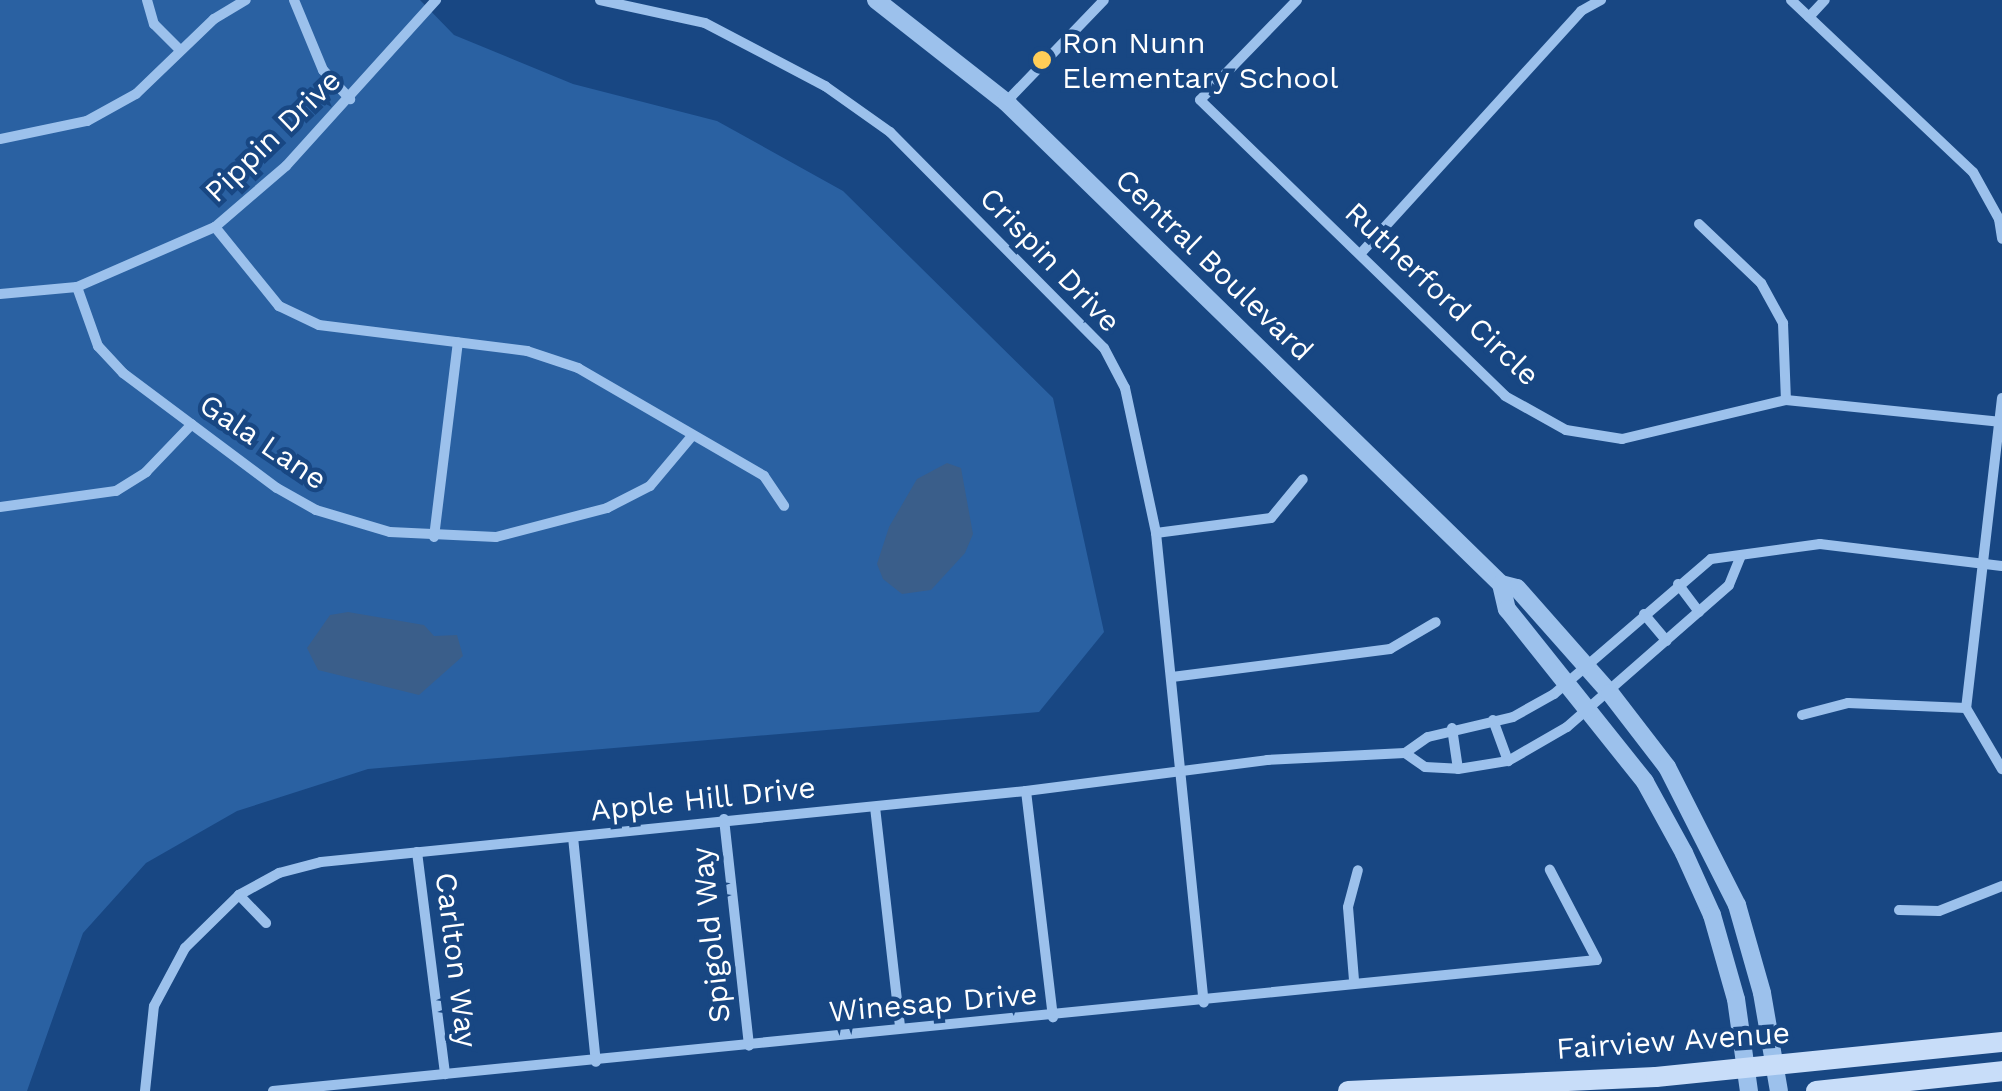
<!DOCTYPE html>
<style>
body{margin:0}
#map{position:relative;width:2002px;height:1091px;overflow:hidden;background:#184783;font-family:"Work Sans",sans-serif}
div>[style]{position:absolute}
.green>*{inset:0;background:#2a61a2}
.water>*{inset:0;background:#3a5e8a}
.minor>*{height:10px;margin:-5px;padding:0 5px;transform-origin:5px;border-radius:5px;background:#9cc1ec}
.tertiary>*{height:18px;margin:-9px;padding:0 9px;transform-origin:9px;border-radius:9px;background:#9cc1ec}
.secondary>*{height:20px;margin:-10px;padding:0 10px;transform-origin:10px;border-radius:10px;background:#c8ddf9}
.dots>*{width:28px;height:28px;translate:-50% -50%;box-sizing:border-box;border:5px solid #184783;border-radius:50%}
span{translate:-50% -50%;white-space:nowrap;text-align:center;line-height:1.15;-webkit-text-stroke:9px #184783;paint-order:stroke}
.poi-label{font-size:30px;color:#fff}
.left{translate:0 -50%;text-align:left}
.street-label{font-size:30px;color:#fff}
</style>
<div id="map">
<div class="green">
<i style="clip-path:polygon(0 0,420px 0,454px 35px,573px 84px,717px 121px,843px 191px,1053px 398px,1104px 632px,1039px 712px,368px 769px,237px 811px,146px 863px,83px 933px,27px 1091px,0 1091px)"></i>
</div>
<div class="water">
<i style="clip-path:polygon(947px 463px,961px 468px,973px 534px,965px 553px,931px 590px,902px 594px,883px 579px,877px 564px,889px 527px,917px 479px)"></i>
<i style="clip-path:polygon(348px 612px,424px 625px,434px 636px,457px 635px,463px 656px,419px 695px,318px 670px,307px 648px,330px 615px)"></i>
</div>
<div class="minor">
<i style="left:147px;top:0;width:25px;rotate:74deg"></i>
<i style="left:154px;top:24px;width:35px;rotate:45deg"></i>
<i style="left:294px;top:0;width:76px;rotate:67.5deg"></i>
<i style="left:323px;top:70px;width:40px;rotate:47deg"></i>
<i style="left:600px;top:0;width:107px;rotate:12.4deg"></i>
<i style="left:705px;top:23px;width:136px;rotate:27.7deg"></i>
<i style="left:825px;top:86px;width:80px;rotate:35.3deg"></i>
<i style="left:890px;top:132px;width:304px;rotate:45.3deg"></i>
<i style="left:1104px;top:348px;width:45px;rotate:62.3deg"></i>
<i style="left:1125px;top:388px;width:148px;rotate:77.9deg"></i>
<i style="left:1156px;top:533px;width:472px;rotate:84.2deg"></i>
<i style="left:1297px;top:0;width:139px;rotate:134.1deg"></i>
<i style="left:1200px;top:100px;width:425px;rotate:44.1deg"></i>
<i style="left:1505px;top:396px;width:70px;rotate:29.1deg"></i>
<i style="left:1566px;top:430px;width:57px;rotate:9.1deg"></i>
<i style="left:1622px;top:439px;width:169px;rotate:-13.4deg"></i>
<i style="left:1786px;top:400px;width:217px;rotate:5.8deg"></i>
<i style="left:1791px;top:0;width:250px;rotate:43.4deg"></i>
<i style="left:1973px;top:172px;width:54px;rotate:61deg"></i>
<i style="left:1999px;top:219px;width:20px;rotate:81deg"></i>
<i style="left:1809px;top:17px;width:23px;rotate:-47deg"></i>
<i style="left:1006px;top:102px;width:141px;rotate:-46.1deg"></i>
<i style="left:0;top:139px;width:89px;rotate:-11.7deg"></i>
<i style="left:87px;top:121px;width:56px;rotate:-28.9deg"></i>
<i style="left:136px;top:94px;width:108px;rotate:-43.9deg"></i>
<i style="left:214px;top:19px;width:37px;rotate:-31deg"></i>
<i style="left:1699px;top:224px;width:86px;rotate:43.6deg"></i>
<i style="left:1761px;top:283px;width:46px;rotate:61.2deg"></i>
<i style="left:1783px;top:323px;width:77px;rotate:87.8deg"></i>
<i style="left:215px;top:227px;width:102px;rotate:51deg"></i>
<i style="left:279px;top:306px;width:44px;rotate:25.4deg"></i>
<i style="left:319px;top:325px;width:210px;rotate:7.1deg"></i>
<i style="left:527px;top:351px;width:54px;rotate:18.4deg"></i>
<i style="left:578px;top:368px;width:215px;rotate:30.1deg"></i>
<i style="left:764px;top:476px;width:36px;rotate:56deg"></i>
<i style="left:1362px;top:252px;width:326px;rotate:-47.7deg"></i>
<i style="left:1581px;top:11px;width:23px;rotate:-29deg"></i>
<i style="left:77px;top:287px;width:63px;rotate:70.4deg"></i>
<i style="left:98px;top:346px;width:37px;rotate:47deg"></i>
<i style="left:123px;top:373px;width:192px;rotate:36.8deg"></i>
<i style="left:277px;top:488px;width:45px;rotate:29.4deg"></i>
<i style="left:316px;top:510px;width:77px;rotate:16.6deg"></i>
<i style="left:390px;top:532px;width:106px;rotate:2.7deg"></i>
<i style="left:496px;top:537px;width:115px;rotate:-14.6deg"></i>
<i style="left:607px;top:508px;width:48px;rotate:-27.1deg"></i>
<i style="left:650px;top:486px;width:65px;rotate:-50deg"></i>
<i style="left:0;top:294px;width:77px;rotate:-5.2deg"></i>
<i style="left:77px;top:287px;width:150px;rotate:-23.5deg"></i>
<i style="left:215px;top:227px;width:94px;rotate:-40.7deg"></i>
<i style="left:286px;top:166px;width:224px;rotate:-47.9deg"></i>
<i style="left:2002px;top:398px;width:312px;rotate:96.6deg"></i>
<i style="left:1966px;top:708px;width:71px;rotate:59.5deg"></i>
<i style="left:0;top:507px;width:117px;rotate:-7.9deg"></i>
<i style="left:116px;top:491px;width:36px;rotate:-32deg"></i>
<i style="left:146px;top:472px;width:66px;rotate:-46.2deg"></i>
<i style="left:1156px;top:533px;width:116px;rotate:-7.4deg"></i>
<i style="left:1271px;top:518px;width:50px;rotate:-50.6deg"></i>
<i style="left:434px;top:537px;width:196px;rotate:-83deg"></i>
<i style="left:1678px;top:584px;width:35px;rotate:53deg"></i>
<i style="left:1644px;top:614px;width:35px;rotate:50deg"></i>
<i style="left:1172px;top:677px;width:220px;rotate:-7.3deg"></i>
<i style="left:1390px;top:649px;width:53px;rotate:-30.4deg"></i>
<i style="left:1802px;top:715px;width:48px;rotate:-14.6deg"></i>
<i style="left:1848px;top:703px;width:118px;rotate:2.4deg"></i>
<i style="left:1493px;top:720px;width:44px;rotate:69.9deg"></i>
<i style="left:1452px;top:728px;width:41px;rotate:81.7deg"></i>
<i style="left:1405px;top:753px;width:24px;rotate:35deg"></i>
<i style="left:1425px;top:767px;width:33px;rotate:3deg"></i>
<i style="left:1458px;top:769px;width:51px;rotate:-9.1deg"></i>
<i style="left:1508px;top:761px;width:68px;rotate:-30deg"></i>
<i style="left:1567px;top:727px;width:215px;rotate:-41.2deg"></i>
<i style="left:1729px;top:585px;width:31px;rotate:-68deg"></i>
<i style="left:1026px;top:791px;width:228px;rotate:83.2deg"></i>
<i style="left:875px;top:807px;width:222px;rotate:83.5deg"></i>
<i style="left:724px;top:819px;width:228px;rotate:83.7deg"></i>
<i style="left:573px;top:837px;width:226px;rotate:84.2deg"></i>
<i style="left:417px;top:852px;width:224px;rotate:82.8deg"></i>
<i style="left:239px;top:895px;width:39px;rotate:46deg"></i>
<i style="left:1899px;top:910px;width:40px;rotate:1.4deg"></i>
<i style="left:1939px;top:911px;width:68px;rotate:-21.6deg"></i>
<i style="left:1354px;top:980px;width:73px;rotate:-94.7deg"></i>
<i style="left:1348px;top:907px;width:38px;rotate:-75deg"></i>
<i style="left:145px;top:1091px;width:85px;rotate:-84deg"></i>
<i style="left:154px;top:1006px;width:66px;rotate:-61.9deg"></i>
<i style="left:185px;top:948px;width:76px;rotate:-44.5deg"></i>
<i style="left:239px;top:895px;width:46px;rotate:-28.8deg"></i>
<i style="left:279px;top:873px;width:43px;rotate:-14.7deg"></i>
<i style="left:321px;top:862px;width:709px;rotate:-5.75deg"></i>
<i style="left:1026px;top:791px;width:243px;rotate:-7.3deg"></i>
<i style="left:1267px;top:760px;width:138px;rotate:-2.9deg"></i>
<i style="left:1405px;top:753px;width:28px;rotate:-35deg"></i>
<i style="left:1428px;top:737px;width:87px;rotate:-13.2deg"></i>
<i style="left:1513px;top:717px;width:47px;rotate:-29.3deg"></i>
<i style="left:1554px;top:694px;width:207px;rotate:-40.7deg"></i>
<i style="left:1711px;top:559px;width:110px;rotate:-7.8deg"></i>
<i style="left:1820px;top:544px;width:183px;rotate:6.9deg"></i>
<i style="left:273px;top:1091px;width:1330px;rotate:-5.65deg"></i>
<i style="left:1597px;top:960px;width:102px;rotate:-117.6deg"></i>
</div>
<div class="tertiary">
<i style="left:876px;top:0;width:165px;rotate:38.1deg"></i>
<i style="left:1006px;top:102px;width:691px;rotate:44.24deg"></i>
<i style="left:1501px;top:584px;width:16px;rotate:14deg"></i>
<i style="left:1517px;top:588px;width:140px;rotate:48.5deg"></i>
<i style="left:1610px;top:693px;width:93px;rotate:52.4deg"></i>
<i style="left:1667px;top:767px;width:155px;rotate:63.1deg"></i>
<i style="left:1737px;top:905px;width:91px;rotate:74.1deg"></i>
<i style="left:1762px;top:993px;width:99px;rotate:80.2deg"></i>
<i style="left:1501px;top:584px;width:26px;rotate:77deg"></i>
<i style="left:1507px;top:609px;width:221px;rotate:51.4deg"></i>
<i style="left:1645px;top:782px;width:81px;rotate:61.2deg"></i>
<i style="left:1684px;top:853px;width:68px;rotate:65.7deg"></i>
<i style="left:1712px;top:915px;width:87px;rotate:74.1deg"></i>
<i style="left:1736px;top:999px;width:93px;rotate:82deg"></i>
</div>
<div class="secondary">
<i style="left:1348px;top:1091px;width:308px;rotate:-2.6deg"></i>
<i style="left:1656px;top:1077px;width:348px;rotate:-5.8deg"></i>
<i style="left:1816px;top:1091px;width:187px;rotate:-6.1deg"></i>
</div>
<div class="dots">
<i style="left:1042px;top:60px;background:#ffcd57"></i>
</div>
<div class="poi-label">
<span class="left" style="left:1062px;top:60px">Ron Nunn<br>Elementary School</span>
</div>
<div class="street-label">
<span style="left:273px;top:136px;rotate:-44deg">Pippin Drive</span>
<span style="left:1050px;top:260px;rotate:46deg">Crispin Drive</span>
<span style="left:1214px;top:265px;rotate:44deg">Central Boulevard</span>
<span style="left:1442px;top:294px;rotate:43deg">Rutherford Circle</span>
<span style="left:263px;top:442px;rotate:34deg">Gala Lane</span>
<span style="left:703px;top:799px;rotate:-6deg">Apple Hill Drive</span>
<span style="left:711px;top:935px;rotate:-96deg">Spigold Way</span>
<span style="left:456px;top:960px;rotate:83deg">Carlton Way</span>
<span style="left:933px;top:1003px;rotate:-5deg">Winesap Drive</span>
<span style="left:1673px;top:1041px;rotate:-4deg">Fairview Avenue</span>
</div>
</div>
